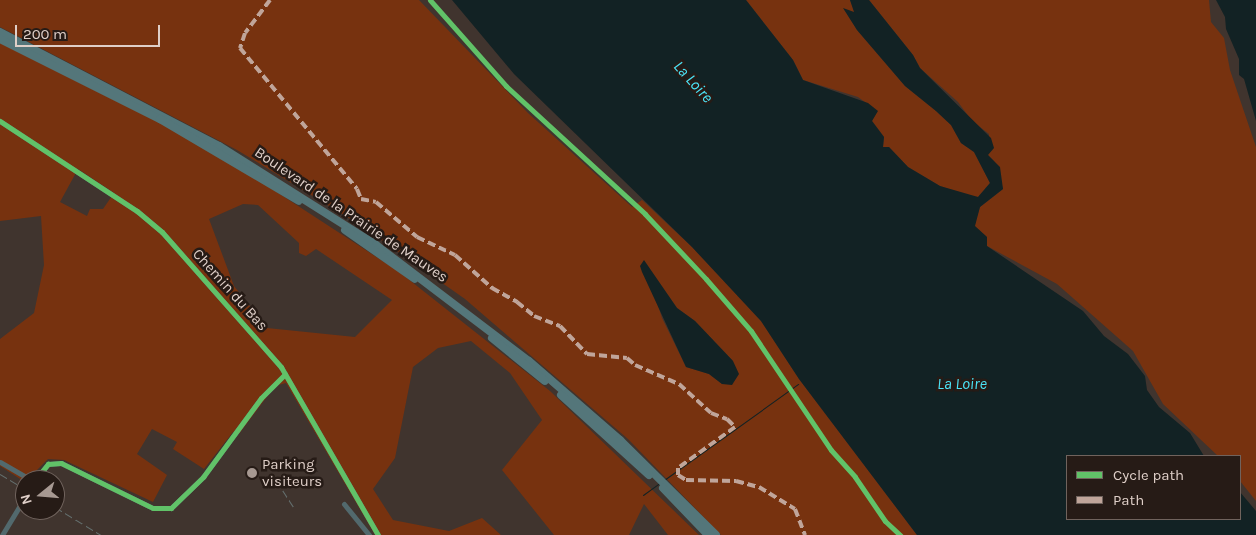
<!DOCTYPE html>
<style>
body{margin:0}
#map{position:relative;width:1256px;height:535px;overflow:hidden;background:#40342e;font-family:Karla,sans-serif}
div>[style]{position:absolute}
.green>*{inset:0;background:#77320f}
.water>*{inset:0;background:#122224}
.stream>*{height:1px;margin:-0.5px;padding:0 0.5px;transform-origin:0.5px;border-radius:0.5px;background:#122224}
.street>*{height:5px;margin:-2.5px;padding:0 2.5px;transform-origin:2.5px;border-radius:2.5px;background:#52696d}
.primary>*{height:8px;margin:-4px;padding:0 4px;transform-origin:4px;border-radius:4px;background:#54767a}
.rail>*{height:1px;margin-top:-0.5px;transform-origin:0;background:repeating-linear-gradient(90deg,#64706f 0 8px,transparent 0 12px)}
.quiet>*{height:4px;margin-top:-2px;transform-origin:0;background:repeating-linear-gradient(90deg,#c0a59a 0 8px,transparent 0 12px)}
.cycleway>*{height:5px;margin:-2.5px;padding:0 2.5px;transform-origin:2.5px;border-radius:2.5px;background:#61c268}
.dots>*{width:14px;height:14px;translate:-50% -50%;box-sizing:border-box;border:2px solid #261b16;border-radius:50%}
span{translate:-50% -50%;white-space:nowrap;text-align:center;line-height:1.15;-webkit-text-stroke:5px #261b16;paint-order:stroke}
.street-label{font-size:15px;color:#dfcfc8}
.poi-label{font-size:15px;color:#dfcfc8}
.left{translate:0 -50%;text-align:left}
.water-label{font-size:16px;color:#4ae3f6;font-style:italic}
.legend{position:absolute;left:1066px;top:455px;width:175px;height:65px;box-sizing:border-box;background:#261b16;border:1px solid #70635d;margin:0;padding:6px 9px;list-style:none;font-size:15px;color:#dfcfc8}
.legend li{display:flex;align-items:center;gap:10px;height:25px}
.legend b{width:25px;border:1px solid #70635d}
.north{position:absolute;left:15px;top:470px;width:50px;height:50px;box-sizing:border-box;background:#261b16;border:1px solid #70635d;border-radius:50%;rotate:253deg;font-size:14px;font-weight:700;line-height:20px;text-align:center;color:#dfcfc8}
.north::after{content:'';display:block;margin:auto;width:18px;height:22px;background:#a79992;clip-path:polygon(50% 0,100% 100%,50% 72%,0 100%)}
.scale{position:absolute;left:15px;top:25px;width:145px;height:22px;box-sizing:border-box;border:2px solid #dfcfc8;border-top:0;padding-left:6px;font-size:15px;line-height:18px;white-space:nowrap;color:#dfcfc8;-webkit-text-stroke:4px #261b16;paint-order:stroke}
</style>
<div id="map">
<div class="green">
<i style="clip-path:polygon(evenodd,0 0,419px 0,528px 113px,632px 207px,642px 200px,692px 247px,761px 321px,799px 379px,917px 535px,721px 535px,628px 439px,465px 299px,357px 223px,237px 150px,0 27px,0 0,644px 261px,677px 308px,695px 321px,733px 361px,722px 384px,709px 374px,686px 367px,662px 318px,644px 261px)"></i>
<i style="clip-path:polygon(746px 0,850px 0,855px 13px,844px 9px,857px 30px,905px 86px,936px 111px,951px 125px,961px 143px,974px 152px,990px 183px,978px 197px,964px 195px,940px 186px,908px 167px,889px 147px,883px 147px,884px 137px,872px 121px,877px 111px,858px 97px,803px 80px,793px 60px)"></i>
<i style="clip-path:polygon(869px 0,1209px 0,1211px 22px,1224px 38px,1230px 70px,1256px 147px,1256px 501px,1240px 481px,1240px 456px,1218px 456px,1163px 404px,1133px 351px,1057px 284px,987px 246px,987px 237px,974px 226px,980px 207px,1003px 189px,994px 161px,988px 155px,989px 134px,972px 121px,958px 102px,920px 68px,913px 55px)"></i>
<i style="clip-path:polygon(evenodd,0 42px,118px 99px,232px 163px,398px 271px,550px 391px,699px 535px,668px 535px,644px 504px,629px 535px,554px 535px,502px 470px,542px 420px,510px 373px,471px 341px,438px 348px,413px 367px,395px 458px,373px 489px,393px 520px,449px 531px,482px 518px,501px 535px,375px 535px,286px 383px,275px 386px,239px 434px,233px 432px,204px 469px,173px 449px,177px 442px,152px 429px,137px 454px,167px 475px,153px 502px,64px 460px,48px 459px,25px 482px,0 466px,0 339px,34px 313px,44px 265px,41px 216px,0 221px,0 42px,78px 169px,114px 193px,103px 209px,90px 209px,87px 216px,60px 202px,78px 169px,0 42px,243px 204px,258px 205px,299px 243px,299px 253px,306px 256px,316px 249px,392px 300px,355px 337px,267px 328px,234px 286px,209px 219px,243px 204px)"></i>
</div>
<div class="water">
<i style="clip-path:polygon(452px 0,746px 0,793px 60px,803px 80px,868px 103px,878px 111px,872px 121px,884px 137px,883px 147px,889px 147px,908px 167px,940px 186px,978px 197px,990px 183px,974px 152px,961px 143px,951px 125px,936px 111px,905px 86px,857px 30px,843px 8px,854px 12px,850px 0,869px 0,913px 55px,920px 68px,991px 138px,994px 148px,988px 155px,1000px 167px,1003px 189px,980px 207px,975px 226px,987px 237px,987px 246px,1083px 311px,1104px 336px,1128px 354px,1145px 376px,1147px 390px,1159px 407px,1190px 433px,1204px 456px,1067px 456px,1067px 519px,1240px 519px,1240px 492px,1256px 511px,1256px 535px,917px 535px,799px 379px,761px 321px,692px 247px,514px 74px)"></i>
<i style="clip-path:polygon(1216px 0,1256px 0,1256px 121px,1244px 79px,1239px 75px,1239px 59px,1226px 29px,1225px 17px)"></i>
<i style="clip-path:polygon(644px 260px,677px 308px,695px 321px,733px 361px,739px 374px,732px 385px,722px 384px,709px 374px,686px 367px,642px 272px,640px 266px)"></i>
</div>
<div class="stream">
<i style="left:664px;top:480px;width:165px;rotate:-35.6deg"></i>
<i style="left:643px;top:495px;width:19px;rotate:-36deg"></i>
</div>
<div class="street">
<i style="left:0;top:121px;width:164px;rotate:33.3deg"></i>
<i style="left:137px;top:211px;width:33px;rotate:40deg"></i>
<i style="left:162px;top:232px;width:180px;rotate:48.6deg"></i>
<i style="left:281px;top:367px;width:194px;rotate:60deg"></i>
<i style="left:0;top:462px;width:36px;rotate:30deg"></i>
<i style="left:35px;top:480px;width:21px;rotate:-51deg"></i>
<i style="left:48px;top:464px;width:13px;rotate:-4deg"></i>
<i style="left:61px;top:463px;width:102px;rotate:26.1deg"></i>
<i style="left:153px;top:508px;width:18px"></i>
<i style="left:171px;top:508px;width:45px;rotate:-44.1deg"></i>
<i style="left:203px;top:477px;width:98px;rotate:-53.7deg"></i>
<i style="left:261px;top:398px;width:34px;rotate:-45deg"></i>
<i style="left:344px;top:504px;width:40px;rotate:51deg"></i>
<i style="left:2px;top:535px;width:44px;rotate:-58.8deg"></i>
</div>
<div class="primary">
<i style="left:0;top:32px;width:247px;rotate:27.5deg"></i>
<i style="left:219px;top:146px;width:186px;rotate:32.2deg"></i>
<i style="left:376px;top:245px;width:192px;rotate:37.2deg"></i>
<i style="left:529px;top:361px;width:121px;rotate:41deg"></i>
<i style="left:620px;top:440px;width:135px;rotate:44.7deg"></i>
<i style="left:0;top:39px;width:179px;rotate:26.6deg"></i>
<i style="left:160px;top:119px;width:161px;rotate:30.5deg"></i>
<i style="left:345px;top:230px;width:85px;rotate:35deg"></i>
<i style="left:492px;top:338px;width:68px;rotate:39.1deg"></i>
<i style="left:561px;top:395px;width:119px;rotate:42.3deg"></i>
<i style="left:663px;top:488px;width:65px;rotate:46.2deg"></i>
</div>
<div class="rail">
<i style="left:0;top:474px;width:29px;rotate:31deg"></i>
<i style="left:276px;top:480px;width:35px;rotate:57deg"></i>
<i style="left:55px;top:507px;width:54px;rotate:31.3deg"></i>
</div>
<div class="quiet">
<i style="left:270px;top:0;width:41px;rotate:127.1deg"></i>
<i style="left:245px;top:33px;width:16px;rotate:108deg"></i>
<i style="left:240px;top:48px;width:183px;rotate:50.3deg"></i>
<i style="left:357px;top:189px;width:11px;rotate:68deg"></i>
<i style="left:361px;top:199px;width:15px;rotate:11deg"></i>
<i style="left:376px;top:202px;width:54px;rotate:40.5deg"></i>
<i style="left:417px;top:237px;width:42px;rotate:25.3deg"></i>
<i style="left:455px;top:255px;width:50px;rotate:41.7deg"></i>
<i style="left:492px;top:288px;width:29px;rotate:29deg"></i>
<i style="left:517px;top:302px;width:22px;rotate:39deg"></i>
<i style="left:534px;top:316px;width:28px;rotate:21deg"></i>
<i style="left:560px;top:326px;width:39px;rotate:46deg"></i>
<i style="left:587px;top:354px;width:40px;rotate:5.7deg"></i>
<i style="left:627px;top:358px;width:11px;rotate:41deg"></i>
<i style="left:635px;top:365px;width:48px;rotate:23.4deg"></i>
<i style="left:679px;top:384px;width:43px;rotate:42.2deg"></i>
<i style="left:711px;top:413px;width:17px;rotate:21deg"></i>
<i style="left:727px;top:419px;width:11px;rotate:45deg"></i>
<i style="left:735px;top:427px;width:70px;rotate:144.3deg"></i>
<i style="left:678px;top:468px;width:7px;rotate:90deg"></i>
<i style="left:678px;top:475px;width:9px;rotate:32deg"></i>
<i style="left:686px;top:480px;width:50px;rotate:1.1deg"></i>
<i style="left:736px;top:481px;width:24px;rotate:15deg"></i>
<i style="left:759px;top:487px;width:42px;rotate:31.4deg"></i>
<i style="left:795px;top:509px;width:28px;rotate:69deg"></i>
</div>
<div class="cycleway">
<i style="left:430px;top:0;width:115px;rotate:48.5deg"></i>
<i style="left:506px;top:86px;width:189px;rotate:42.6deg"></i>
<i style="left:645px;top:214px;width:89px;rotate:46.8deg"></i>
<i style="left:706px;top:279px;width:69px;rotate:49.1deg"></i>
<i style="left:751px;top:331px;width:143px;rotate:56.1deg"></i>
<i style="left:831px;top:450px;width:36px;rotate:48deg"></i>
<i style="left:855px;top:477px;width:53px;rotate:55.7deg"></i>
<i style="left:885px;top:521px;width:21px;rotate:43deg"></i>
<i style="left:0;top:121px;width:164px;rotate:33.3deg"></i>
<i style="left:137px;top:211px;width:33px;rotate:40deg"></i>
<i style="left:162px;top:232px;width:180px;rotate:48.6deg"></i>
<i style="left:281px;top:367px;width:194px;rotate:60deg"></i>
<i style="left:35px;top:480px;width:21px;rotate:-51deg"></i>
<i style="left:48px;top:464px;width:13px;rotate:-4deg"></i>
<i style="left:61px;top:463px;width:102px;rotate:26.1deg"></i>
<i style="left:153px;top:508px;width:18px"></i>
<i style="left:171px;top:508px;width:45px;rotate:-44.1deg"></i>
<i style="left:203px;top:477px;width:98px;rotate:-53.7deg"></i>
<i style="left:261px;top:398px;width:34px;rotate:-45deg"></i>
</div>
<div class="dots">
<i style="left:252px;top:473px;background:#a79992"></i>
</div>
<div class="street-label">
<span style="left:351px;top:215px;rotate:34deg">Boulevard de la Prairie de Mauves</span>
<span style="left:230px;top:290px;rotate:48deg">Chemin du Bas</span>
</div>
<div class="poi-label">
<span class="left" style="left:262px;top:473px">Parking<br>visiteurs</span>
</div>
<div class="water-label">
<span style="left:693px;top:82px;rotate:48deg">La Loire</span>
<span style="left:962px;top:384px">La Loire</span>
</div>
<ul class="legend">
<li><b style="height:6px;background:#61c268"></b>Cycle path</li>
<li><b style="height:6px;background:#c0a59a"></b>Path</li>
</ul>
<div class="north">N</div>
<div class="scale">200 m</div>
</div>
